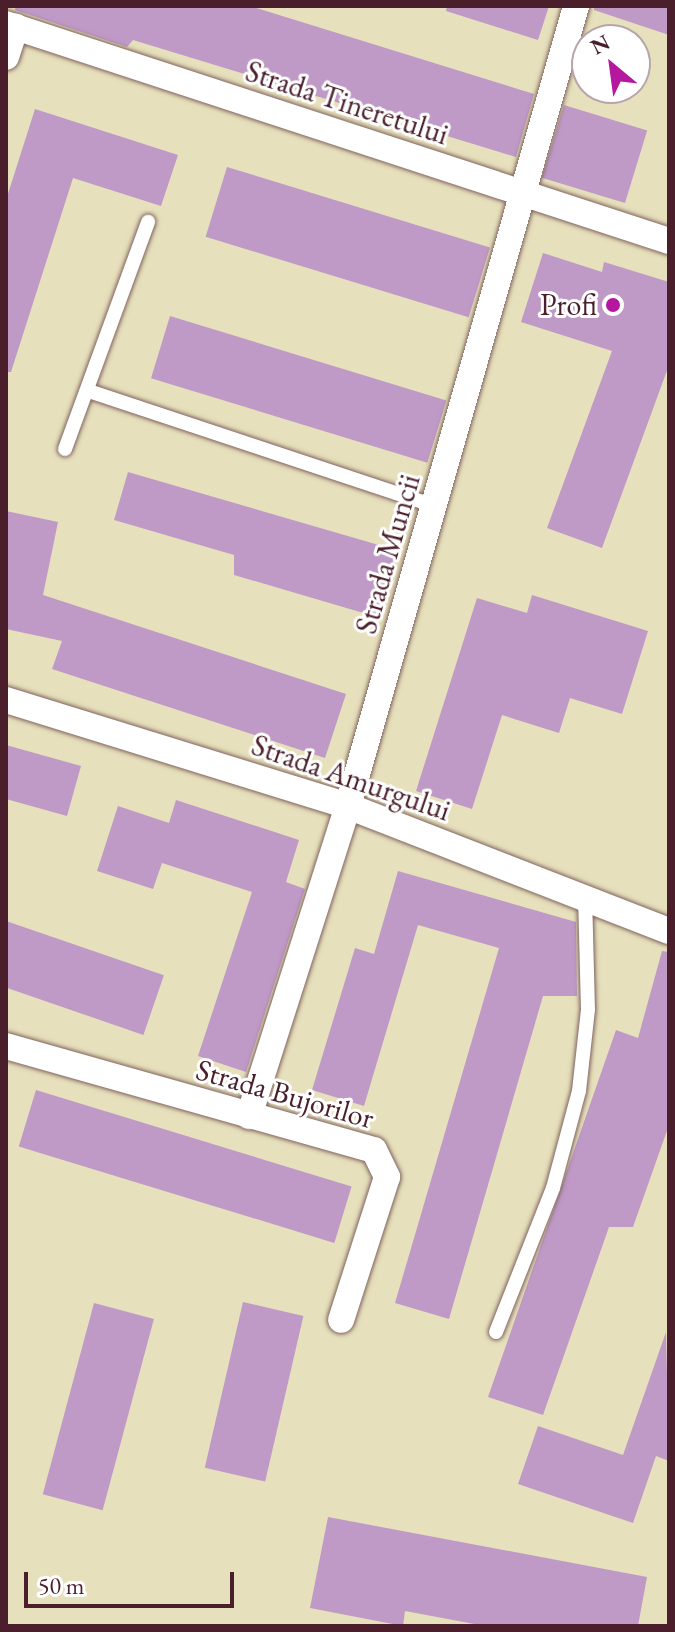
<!DOCTYPE html>
<style>
body{margin:0}
#map{position:relative;width:675px;height:1632px;overflow:hidden;background:#e6e0bc;font-family:"EB Garamond",serif}
div>[style]{position:absolute}
.building>*{inset:0;background:#bf9ac7;transform-origin:0 0}
.roads{filter:drop-shadow(0 0 2px #81635e) drop-shadow(0 0 2px #81635e)}
.service>*{height:14px;margin:-7px;padding:0 7px;transform-origin:7px;border-radius:7px;background:#fff}
.minor>*{height:26px;margin:-13px;padding:0 13px;transform-origin:13px;border-radius:13px;background:#fff}
.dots>*{width:22px;height:22px;translate:-50% -50%;box-sizing:border-box;border:4px solid #fff;border-radius:50%}
span{translate:-50% -50%;white-space:nowrap;text-align:center;line-height:1.15;-webkit-text-stroke:6px #fff;paint-order:stroke}
.street-label{font-size:30px;color:#4a1f2b}
.poi-label{font-size:30px;color:#4a1f2b}
.right{translate:-100% -50%;text-align:right}
.frame{position:absolute;inset:0;border:8px solid #4a1f2b;pointer-events:none}
.north{position:absolute;left:571px;top:24px;width:80px;height:80px;box-sizing:border-box;background:#fff;border:2px solid #b7a5aa;border-radius:50%;rotate:331deg;font-size:22px;font-weight:700;line-height:32px;text-align:center;color:#4a1f2b}
.north::after{content:'';display:block;margin:auto;width:28px;height:36px;background:#b5179e;clip-path:polygon(50% 0,100% 100%,50% 72%,0 100%)}
.scale{position:absolute;left:24px;top:1572px;width:210px;height:36px;box-sizing:border-box;border:4px solid #4a1f2b;border-top:0;padding-left:10px;font-size:24px;line-height:28px;white-space:nowrap;color:#4a1f2b;-webkit-text-stroke:6px #fff;paint-order:stroke}
</style>
<div id="map">
<div class="building">
<i style="clip-path:polygon(16px 6px,250px 6px,534px 94px,516px 157px,133px 40px,127px 47px,15px 10px)"></i>
<i style="clip-path:polygon(447px 6px,549px 6px,538px 40px,446px 11px)"></i>
<i style="clip-path:polygon(594px 6px,669px 6px,669px 35px,594px 10px)"></i>
<i style="left:564px;top:105px;width:87px;height:76px;rotate:17deg"></i>
<i style="clip-path:polygon(35px 109px,178px 155px,161px 206px,73px 178px,11px 372px,6px 372px,6px 200px)"></i>
<i style="left:227px;top:167px;width:275px;height:73px;rotate:17deg"></i>
<i style="clip-path:polygon(543px 253px,602px 272px,604px 262px,669px 282px,669px 365px,602px 548px,547px 528px,612px 351px,521px 322px)"></i>
<i style="left:170px;top:316px;width:289px;height:65px;rotate:17deg"></i>
<i style="clip-path:polygon(128px 472px,396px 550px,377px 617px,234px 575px,234px 555px,114px 520px)"></i>
<i style="clip-path:polygon(6px 511px,58px 522px,43px 595px,346px 694px,325px 758px,52px 669px,62px 641px,6px 629px)"></i>
<i style="clip-path:polygon(532px 595px,648px 631px,622px 714px,570px 698px,559px 733px,502px 715px,472px 809px,416px 791px,477px 598px,527px 613px)"></i>
<i style="clip-path:polygon(6px 745px,81px 766px,67px 816px,6px 799px)"></i>
<i style="clip-path:polygon(176px 800px,299px 840px,286px 882px,305px 889px,246px 1072px,198px 1056px,252px 892px,162px 863px,153px 889px,97px 871px,118px 806px,169px 823px)"></i>
<i style="clip-path:polygon(398px 871px,576px 922px,577px 996px,543px 996px,449px 1319px,395px 1303px,499px 948px,418px 925px,364px 1106px,312px 1090px,355px 948px,374px 954px)"></i>
<i style="left:6px;top:921px;width:167px;height:63px;rotate:19deg"></i>
<i style="clip-path:polygon(662px 951px,669px 952px,669px 1125px,633px 1227px,609px 1227px,543px 1415px,488px 1397px,616px 1030px,638px 1038px)"></i>
<i style="left:36px;top:1090px;width:330px;height:59px;rotate:17deg"></i>
<i style="left:243px;top:1302px;width:62px;height:170px;rotate:13deg"></i>
<i style="left:94px;top:1303px;width:62px;height:198px;rotate:15deg"></i>
<i style="clip-path:polygon(666px 1332px,669px 1461px,656px 1456px,633px 1523px,518px 1484px,538px 1426px,623px 1455px)"></i>
<i style="clip-path:polygon(328px 1517px,647px 1577px,638px 1626px,485px 1626px,405px 1611px,403px 1626px,310px 1608px)"></i>
</div>
<div class="roads">
<div class="service">
<i style="left:89px;top:391px;width:365px;rotate:18.4deg"></i>
<i style="left:65px;top:449px;width:242px;rotate:-69.9deg"></i>
<i style="left:496px;top:1332px;width:155px;rotate:-68.4deg"></i>
<i style="left:553px;top:1188px;width:100px;rotate:-75deg"></i>
<i style="left:579px;top:1091px;width:81px;rotate:-83.7deg"></i>
<i style="left:588px;top:1010px;width:112px;rotate:-91.5deg"></i>
</div>
<div class="minor">
<i style="left:6px;top:24px;width:698px;rotate:18.12deg"></i>
<i style="left:6px;top:57px;width:32px;rotate:-72deg"></i>
<i style="left:6px;top:700px;width:358px;rotate:17.2deg"></i>
<i style="left:348px;top:806px;width:344px;rotate:21.3deg"></i>
<i style="left:6px;top:1046px;width:382px;rotate:15.8deg"></i>
<i style="left:374px;top:1150px;width:30px;rotate:64deg"></i>
<i style="left:387px;top:1177px;width:150px;rotate:107.8deg"></i>
<i style="left:249px;top:1116px;width:325px;rotate:-72.3deg"></i>
<i style="left:348px;top:806px;width:832px;rotate:-74.09deg"></i>
</div>
</div>
<div class="dots">
<i style="left:613px;top:305px;background:#b5179e"></i>
</div>
<div class="street-label">
<span style="left:347px;top:103px;rotate:18deg">Strada Tineretului</span>
<span style="left:388px;top:554px;rotate:-74deg">Strada Muncii</span>
<span style="left:351px;top:778px;rotate:19deg">Strada Amurgului</span>
<span style="left:285px;top:1094px;rotate:16deg">Strada Bujorilor</span>
</div>
<div class="poi-label">
<span class="right" style="left:597px;top:305px">Profi</span>
</div>
<div class="frame"></div>
<div class="north">N</div>
<div class="scale">50 m</div>
</div>
